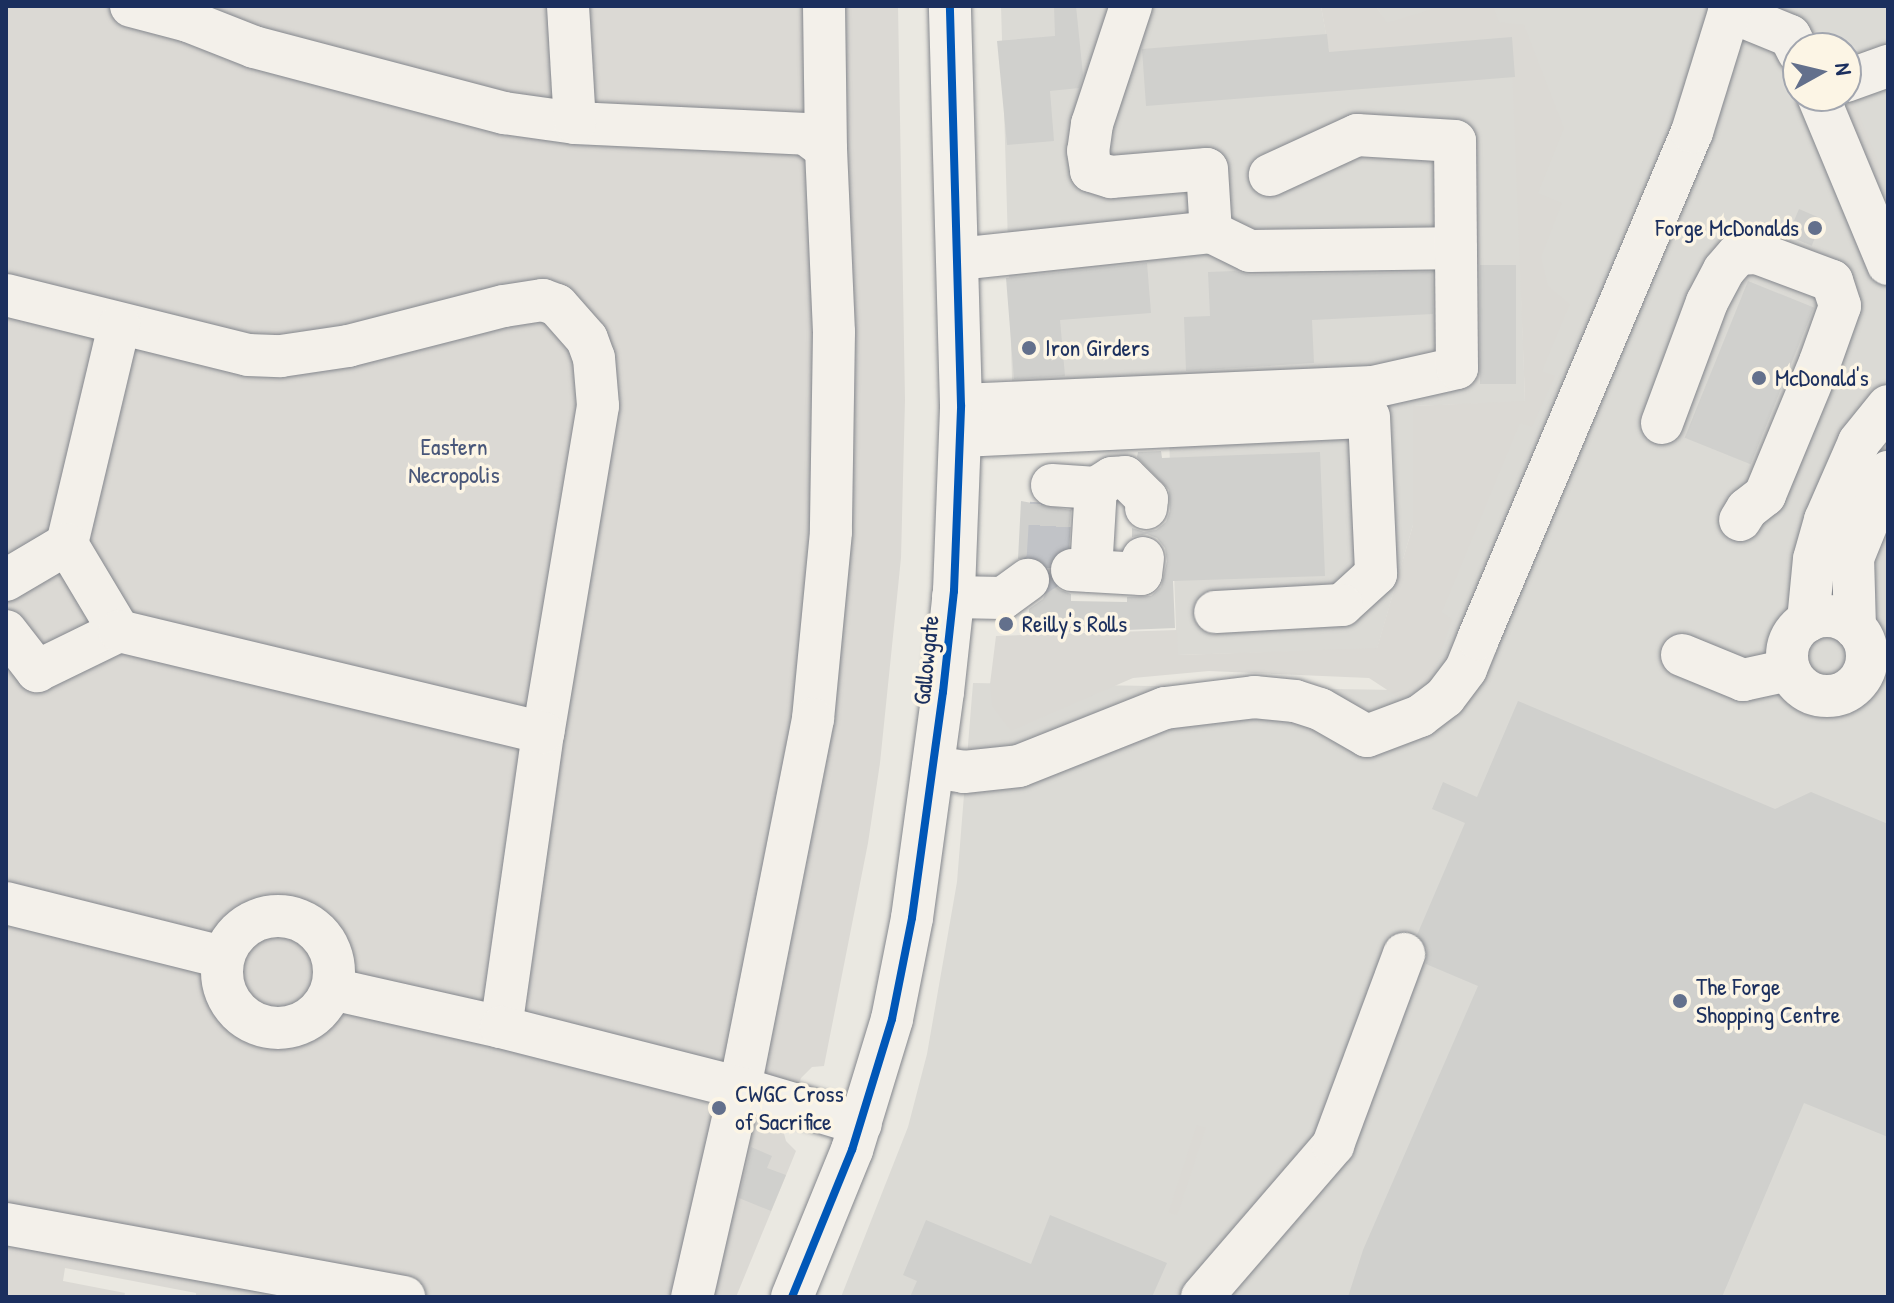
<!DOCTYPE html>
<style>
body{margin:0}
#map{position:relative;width:1894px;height:1303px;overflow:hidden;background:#eae8e1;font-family:"Patrick Hand",sans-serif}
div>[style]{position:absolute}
.built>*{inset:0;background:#dbdad5}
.green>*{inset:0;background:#dbd9d4;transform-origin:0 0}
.building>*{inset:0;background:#d0d0cd;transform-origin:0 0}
.minor-tunnel>*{height:42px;margin-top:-21px;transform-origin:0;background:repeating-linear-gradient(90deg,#c1c3c7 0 42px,transparent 0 63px)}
.roads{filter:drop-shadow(0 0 2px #84878d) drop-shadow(0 0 2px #84878d)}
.minor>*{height:42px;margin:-21px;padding:0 21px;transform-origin:21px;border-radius:21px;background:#f3f0ea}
.minor>.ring{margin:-21px;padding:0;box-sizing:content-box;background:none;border:42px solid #f3f0ea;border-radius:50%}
.cycleway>*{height:8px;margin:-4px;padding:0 4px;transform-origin:4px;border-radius:4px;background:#0057b8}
.dots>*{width:22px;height:22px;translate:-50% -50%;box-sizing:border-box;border:4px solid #fcf5e5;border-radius:50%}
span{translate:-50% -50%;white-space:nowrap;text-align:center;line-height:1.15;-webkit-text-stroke:7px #fcf5e5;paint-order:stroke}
.poi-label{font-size:24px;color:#1b2f5e}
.right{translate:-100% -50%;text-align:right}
.left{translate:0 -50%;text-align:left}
.park-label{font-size:24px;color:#485679}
.street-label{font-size:24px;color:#1b2f5e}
.frame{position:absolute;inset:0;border:8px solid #1b2f5e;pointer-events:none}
.north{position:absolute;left:1782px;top:32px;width:80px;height:80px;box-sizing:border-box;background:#fcf5e5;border:2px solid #a2a6af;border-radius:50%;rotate:82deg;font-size:22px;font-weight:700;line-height:32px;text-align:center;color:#1b2f5e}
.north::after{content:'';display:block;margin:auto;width:28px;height:36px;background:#63708c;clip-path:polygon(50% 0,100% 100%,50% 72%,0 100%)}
</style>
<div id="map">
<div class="built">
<i style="clip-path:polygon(evenodd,1001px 6px,1321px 6px,1329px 51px,1386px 23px,1376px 6px,1888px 6px,1888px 1297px,841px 1297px,908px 1127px,927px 1054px,957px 882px,973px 683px,1397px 690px,1476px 412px,1530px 411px,1518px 191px,1525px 402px,1413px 406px,1413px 525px,1377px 649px,1177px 655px,1168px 409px,1013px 413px,1001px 6px,1798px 48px,1846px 48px,1846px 96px,1798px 96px,1798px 48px)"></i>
</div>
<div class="green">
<i style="clip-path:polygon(6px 6px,898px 6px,905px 400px,901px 558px,880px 763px,868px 843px,824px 1066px,812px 1067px,801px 1078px,783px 1130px,786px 1141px,796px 1151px,736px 1297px,196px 1297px,196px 1293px,65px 1268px,63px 1281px,125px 1293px,124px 1297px,6px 1297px)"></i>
<i style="clip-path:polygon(1321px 6px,1376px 6px,1387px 23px,1442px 6px,1493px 6px,1499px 22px,1524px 25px,1564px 128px,1538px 193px,1562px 203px,1541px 257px,1548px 286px,1570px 304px,1542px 371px,1555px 376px,1532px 427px,1520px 423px,1442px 612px,1452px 619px,1430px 685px,1401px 699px,1369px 678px,1209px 671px,1133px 678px,1011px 731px,992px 706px,990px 684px,996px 636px,1177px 630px,1178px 655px,1377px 648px,1413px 525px,1413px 406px,1525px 401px,1511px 37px,1329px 52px)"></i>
<i style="clip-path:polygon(1850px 102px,1856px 107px,1888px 185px,1888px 212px,1843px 107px)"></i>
<i style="left:1197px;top:1125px;width:9px;height:92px;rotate:18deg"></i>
</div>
<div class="building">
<i style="clip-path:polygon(1054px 6px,1076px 6px,1083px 75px,1079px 88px,1050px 91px,1054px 141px,1007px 145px,997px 41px,1055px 36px)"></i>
<i style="clip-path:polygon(1327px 34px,1329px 52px,1512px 37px,1515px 77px,1146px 106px,1142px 49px)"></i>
<i style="left:1799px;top:209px;width:26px;height:29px;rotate:23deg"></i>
<i style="clip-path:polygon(1147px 263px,1151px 313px,1060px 320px,1065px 376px,1014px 379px,1006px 278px)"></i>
<i style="left:1480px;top:265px;width:36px;height:119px"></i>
<i style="clip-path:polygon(1235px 271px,1250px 275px,1432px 272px,1433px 314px,1312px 320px,1314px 363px,1186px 371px,1184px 317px,1210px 316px,1208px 272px)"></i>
<i style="left:1748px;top:281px;width:71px;height:169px;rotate:22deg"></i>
<i style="clip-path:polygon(1161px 451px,1162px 458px,1320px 452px,1325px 576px,1173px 581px,1175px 628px,1028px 634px,1029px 609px,1043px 599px,1051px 582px,1060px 590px,1071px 594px,1071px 601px,1127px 602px,1127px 597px,1151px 596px,1161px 587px,1167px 561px,1165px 548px,1157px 538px,1147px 534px,1132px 537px,1132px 528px,1144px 532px,1156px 530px,1166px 522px,1170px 511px,1169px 490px,1137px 457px,1138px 452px)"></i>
<i style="clip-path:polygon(1021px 501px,1071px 510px,1068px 547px,1052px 556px,1048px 568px,1037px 558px,1018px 559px)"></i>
<i style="clip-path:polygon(1518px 701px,1775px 809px,1811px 792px,1888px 824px,1888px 1137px,1804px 1103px,1722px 1297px,1348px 1297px,1363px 1250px,1478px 986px,1426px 964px,1427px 949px,1417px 935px,1465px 823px,1432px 809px,1443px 782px,1477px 797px)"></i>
<i style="clip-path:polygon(751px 1147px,772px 1156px,767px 1168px,786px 1175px,771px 1211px,739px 1198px)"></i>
<i style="clip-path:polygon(1050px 1215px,1167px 1263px,1152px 1297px,910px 1297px,917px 1281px,903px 1275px,926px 1220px,1031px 1264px)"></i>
</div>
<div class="minor-tunnel">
<i style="left:1028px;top:580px;width:22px;rotate:-32deg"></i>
<i style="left:1047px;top:568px;width:65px;rotate:-86.5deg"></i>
</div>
<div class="roads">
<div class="minor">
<i style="left:131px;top:6px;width:59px;rotate:14.7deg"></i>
<i style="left:188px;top:21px;width:71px;rotate:21.5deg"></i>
<i style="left:254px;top:47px;width:259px;rotate:14.8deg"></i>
<i style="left:504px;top:113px;width:72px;rotate:8deg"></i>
<i style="left:575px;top:123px;width:231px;rotate:2.7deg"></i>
<i style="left:806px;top:134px;width:25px;rotate:37deg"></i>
<i style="left:826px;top:149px;width:183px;rotate:87.5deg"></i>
<i style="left:834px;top:332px;width:200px;rotate:90.9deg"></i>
<i style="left:831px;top:532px;width:188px;rotate:95.5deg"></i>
<i style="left:813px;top:719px;width:376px;rotate:101.2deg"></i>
<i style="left:740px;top:1088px;width:214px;rotate:102.9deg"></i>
<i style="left:568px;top:6px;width:117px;rotate:86.6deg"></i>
<i style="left:824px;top:6px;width:143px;rotate:89.2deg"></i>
<i style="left:1131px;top:6px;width:124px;rotate:108.3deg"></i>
<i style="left:1092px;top:124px;width:27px;rotate:98deg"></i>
<i style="left:1088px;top:151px;width:20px;rotate:81deg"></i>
<i style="left:1091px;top:171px;width:21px;rotate:17deg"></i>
<i style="left:1111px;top:177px;width:96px;rotate:-4.8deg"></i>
<i style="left:1207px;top:169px;width:63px;rotate:86.4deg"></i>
<i style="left:1729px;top:11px;width:66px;rotate:22.3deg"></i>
<i style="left:1790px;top:36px;width:18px;rotate:63deg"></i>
<i style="left:1846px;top:81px;width:45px;rotate:-19.7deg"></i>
<i style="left:1818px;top:96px;width:182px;rotate:67.4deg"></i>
<i style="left:958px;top:259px;width:254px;rotate:-6.1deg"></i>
<i style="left:1211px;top:232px;width:43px;rotate:26deg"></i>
<i style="left:1250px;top:251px;width:206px;rotate:-0.8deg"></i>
<i style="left:6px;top:295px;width:249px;rotate:13.9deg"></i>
<i style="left:248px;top:355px;width:33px;rotate:2deg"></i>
<i style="left:281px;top:356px;width:68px;rotate:-8.5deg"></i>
<i style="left:348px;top:346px;width:161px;rotate:-14.4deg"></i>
<i style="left:504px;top:306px;width:39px;rotate:-9deg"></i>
<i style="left:543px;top:300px;width:15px;rotate:20deg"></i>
<i style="left:557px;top:305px;width:45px;rotate:48.6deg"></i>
<i style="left:587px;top:339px;width:20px;rotate:70deg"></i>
<i style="left:594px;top:358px;width:48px;rotate:85.2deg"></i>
<i style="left:598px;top:406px;width:332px;rotate:99.5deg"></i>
<i style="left:543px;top:733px;width:297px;rotate:98.1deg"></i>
<i style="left:961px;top:405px;width:412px;rotate:-2.5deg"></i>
<i style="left:1373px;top:387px;width:86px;rotate:-12.7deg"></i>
<i style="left:1457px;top:368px;width:227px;rotate:-90.5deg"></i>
<i style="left:1455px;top:141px;width:98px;rotate:-176.5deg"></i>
<i style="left:1357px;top:135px;width:96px;rotate:155.3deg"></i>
<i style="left:1662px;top:423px;width:129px;rotate:-69.6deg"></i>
<i style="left:1707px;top:302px;width:36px;rotate:-62deg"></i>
<i style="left:1724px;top:270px;width:21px;rotate:-49deg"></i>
<i style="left:1738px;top:254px;width:19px;rotate:-3deg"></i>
<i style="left:1757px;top:253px;width:80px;rotate:20.5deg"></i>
<i style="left:1832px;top:281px;width:26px;rotate:72deg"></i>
<i style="left:1840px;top:306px;width:59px;rotate:109.7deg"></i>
<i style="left:1820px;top:362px;width:144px;rotate:112.5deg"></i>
<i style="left:1765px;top:495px;width:23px;rotate:142deg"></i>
<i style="left:1747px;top:509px;width:13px;rotate:122deg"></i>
<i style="left:961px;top:436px;width:408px;rotate:-2.7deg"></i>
<i style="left:1369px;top:417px;width:157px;rotate:87.4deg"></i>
<i style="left:1376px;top:574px;width:46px;rotate:137.6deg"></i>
<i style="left:1342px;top:605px;width:127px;rotate:176.8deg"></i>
<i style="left:1052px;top:485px;width:44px;rotate:3.9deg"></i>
<i style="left:1096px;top:488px;width:19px;rotate:-32deg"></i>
<i style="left:1112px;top:478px;width:13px;rotate:-4deg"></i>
<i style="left:1125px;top:477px;width:31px;rotate:45deg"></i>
<i style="left:1147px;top:499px;width:9px;rotate:96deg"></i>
<i style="left:67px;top:544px;width:225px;rotate:-76.6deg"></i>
<i style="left:1072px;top:570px;width:69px;rotate:3.3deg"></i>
<i style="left:1141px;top:574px;width:16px;rotate:-83deg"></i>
<i style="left:1091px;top:571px;width:83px;rotate:-86.6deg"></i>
<i style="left:6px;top:580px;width:71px;rotate:-30.5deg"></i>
<i style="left:67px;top:544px;width:101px;rotate:59.1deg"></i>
<i style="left:953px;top:597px;width:50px;rotate:1.1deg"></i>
<i style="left:1003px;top:598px;width:31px;rotate:-36deg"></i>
<i class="ring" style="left:1787px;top:616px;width:38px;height:38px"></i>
<i style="left:1808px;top:621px;width:62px;rotate:-84.5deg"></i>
<i style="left:1814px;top:559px;width:41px;rotate:-74.2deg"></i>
<i style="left:1825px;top:520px;width:85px;rotate:-66.4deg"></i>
<i style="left:1859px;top:442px;width:46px;rotate:-51.1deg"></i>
<i style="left:1855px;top:628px;width:70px;rotate:-91.6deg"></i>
<i style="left:1853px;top:558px;width:93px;rotate:-67.9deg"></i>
<i style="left:6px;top:631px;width:51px;rotate:52.2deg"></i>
<i style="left:37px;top:671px;width:91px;rotate:-26deg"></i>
<i style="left:119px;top:631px;width:436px;rotate:13.5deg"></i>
<i style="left:1682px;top:655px;width:66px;rotate:22.3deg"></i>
<i style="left:1743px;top:680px;width:47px;rotate:-12.3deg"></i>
<i style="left:933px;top:767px;width:31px;rotate:9deg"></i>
<i style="left:964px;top:772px;width:55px;rotate:-6.2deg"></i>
<i style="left:1019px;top:766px;width:157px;rotate:-21.7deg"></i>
<i style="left:1165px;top:708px;width:90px;rotate:-7deg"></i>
<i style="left:1254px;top:697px;width:41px;rotate:5.6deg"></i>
<i style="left:1295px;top:701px;width:26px;rotate:18deg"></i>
<i style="left:1320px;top:709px;width:54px;rotate:29.9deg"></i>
<i style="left:1367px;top:736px;width:57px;rotate:-20.7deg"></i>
<i style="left:1420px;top:716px;width:31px;rotate:-37deg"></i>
<i style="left:1445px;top:697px;width:35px;rotate:-53deg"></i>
<i style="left:1466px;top:669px;width:32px;rotate:-68deg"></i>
<i style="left:1478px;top:639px;width:550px;rotate:-67.12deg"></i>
<i style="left:1692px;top:132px;width:132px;rotate:-72.8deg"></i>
<i style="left:6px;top:903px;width:224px;rotate:14deg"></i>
<i class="ring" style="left:222px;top:916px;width:70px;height:70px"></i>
<i style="left:332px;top:989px;width:173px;rotate:12.7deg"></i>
<i style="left:501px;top:1027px;width:247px;rotate:14.3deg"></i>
<i style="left:740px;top:1088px;width:126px;rotate:16.6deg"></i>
<i style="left:6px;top:1224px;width:405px;rotate:10.4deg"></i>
<i style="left:792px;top:1297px;width:159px;rotate:-67.8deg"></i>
<i style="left:852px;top:1150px;width:137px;rotate:-73deg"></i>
<i style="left:892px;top:1019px;width:103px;rotate:-78.8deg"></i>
<i style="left:912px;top:918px;width:228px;rotate:-82.2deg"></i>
<i style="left:943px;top:692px;width:102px;rotate:-83.8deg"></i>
<i style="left:954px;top:591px;width:186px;rotate:-87.8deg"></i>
<i style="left:961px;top:405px;width:399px;rotate:-91.6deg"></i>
<i style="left:1202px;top:1297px;width:201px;rotate:-49.2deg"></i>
<i style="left:1333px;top:1145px;width:204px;rotate:-69.6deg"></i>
</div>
</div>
<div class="cycleway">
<i style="left:792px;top:1297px;width:159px;rotate:-67.8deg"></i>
<i style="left:852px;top:1150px;width:137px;rotate:-73deg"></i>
<i style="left:892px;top:1019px;width:103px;rotate:-78.8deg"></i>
<i style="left:912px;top:918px;width:228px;rotate:-82.2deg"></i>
<i style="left:943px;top:692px;width:102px;rotate:-83.8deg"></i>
<i style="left:954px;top:591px;width:186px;rotate:-87.8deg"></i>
<i style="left:961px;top:405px;width:399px;rotate:-91.6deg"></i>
</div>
<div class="dots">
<i style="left:1815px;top:228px;background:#63708c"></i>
<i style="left:1029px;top:348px;background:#63708c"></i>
<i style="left:1759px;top:378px;background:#63708c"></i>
<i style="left:1006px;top:624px;background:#63708c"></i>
<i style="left:1680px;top:1001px;background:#63708c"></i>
<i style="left:719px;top:1108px;background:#63708c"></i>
</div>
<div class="poi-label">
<span class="right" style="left:1799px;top:228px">Forge McDonalds</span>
<span class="left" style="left:1045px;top:348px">Iron Girders</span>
<span class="left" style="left:1775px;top:378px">McDonald's</span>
<span class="left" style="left:1022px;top:624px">Reilly's Rolls</span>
<span class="left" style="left:1696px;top:1001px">The Forge<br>Shopping Centre</span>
<span class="left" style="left:735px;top:1108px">CWGC Cross<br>of Sacrifice</span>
</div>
<div class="park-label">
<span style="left:454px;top:461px">Eastern<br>Necropolis</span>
</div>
<div class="street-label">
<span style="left:926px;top:660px;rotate:-84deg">Gallowgate</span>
</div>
<div class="frame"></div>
<div class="north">N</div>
</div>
